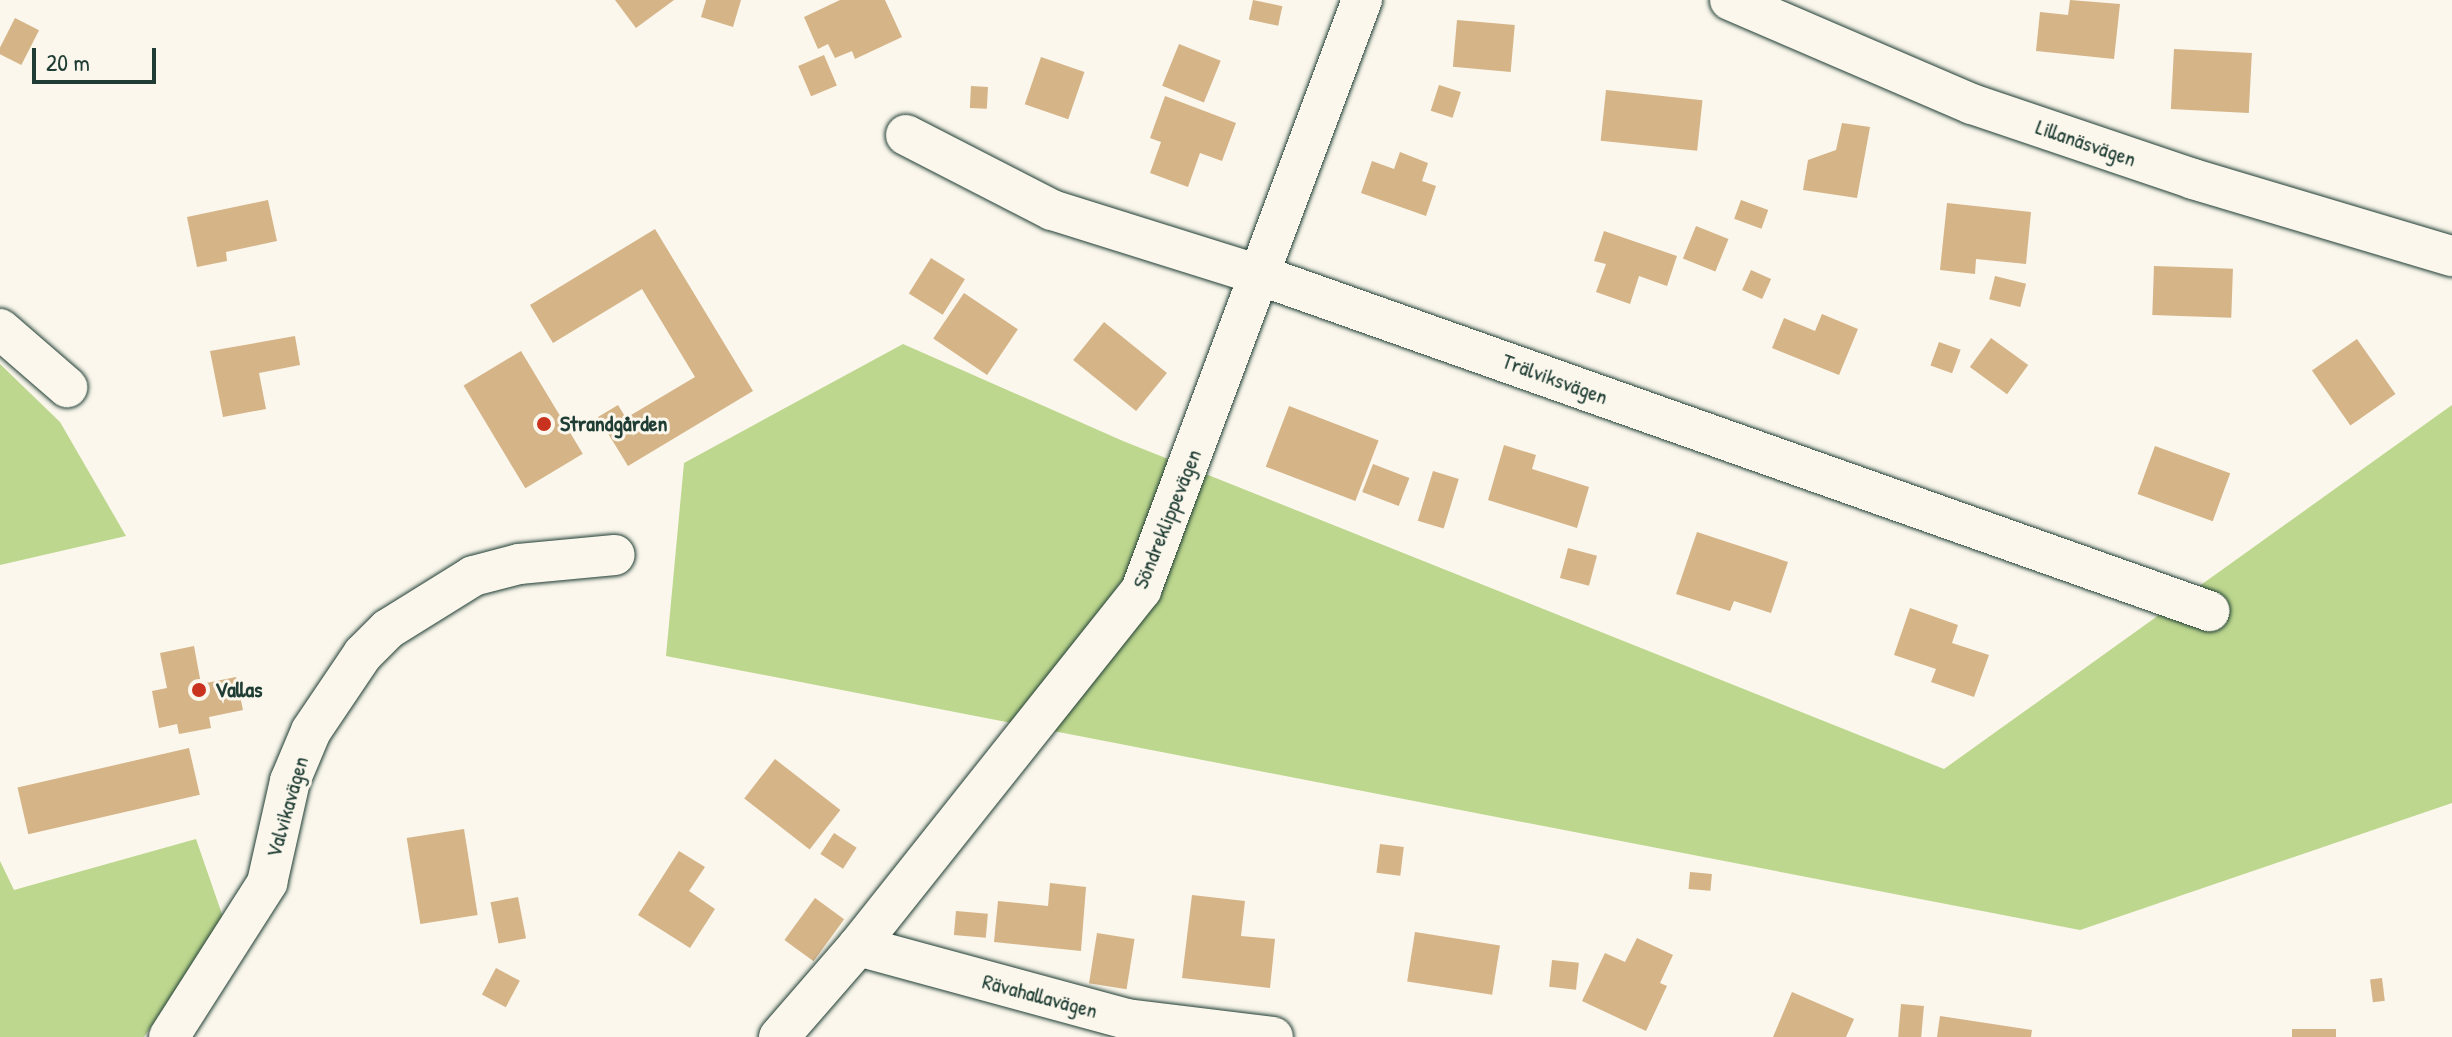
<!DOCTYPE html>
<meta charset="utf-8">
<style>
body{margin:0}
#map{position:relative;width:2452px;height:1037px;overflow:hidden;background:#fbf7ec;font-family:"Patrick Hand",sans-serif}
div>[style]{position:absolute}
.green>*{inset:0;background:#bdd78e}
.building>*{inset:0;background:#d5b488;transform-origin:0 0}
.roads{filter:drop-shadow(0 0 2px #1f3d34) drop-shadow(0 0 2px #1f3d34)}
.street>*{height:40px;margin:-20px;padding:0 20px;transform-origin:20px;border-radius:20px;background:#fbf7ec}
.dots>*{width:22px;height:22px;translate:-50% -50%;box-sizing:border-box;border:4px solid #fbf7ec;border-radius:50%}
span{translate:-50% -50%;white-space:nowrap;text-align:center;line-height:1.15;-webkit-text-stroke:6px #fbf7ec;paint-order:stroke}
.street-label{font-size:22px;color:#1f3d34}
.poi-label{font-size:22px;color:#1f3d34;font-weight:700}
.left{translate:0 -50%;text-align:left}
.scale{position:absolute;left:32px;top:48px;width:124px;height:36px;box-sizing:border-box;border:4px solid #1f3d34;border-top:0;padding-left:10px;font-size:24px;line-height:28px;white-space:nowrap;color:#1f3d34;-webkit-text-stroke:6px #fbf7ec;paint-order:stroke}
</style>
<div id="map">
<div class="green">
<i style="clip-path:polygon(903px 344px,1123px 441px,1944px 769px,2452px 405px,2452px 803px,2080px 930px,666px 656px,684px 463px)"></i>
<i style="clip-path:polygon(0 364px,60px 422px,126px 536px,0 565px)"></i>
<i style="clip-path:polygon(196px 839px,224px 920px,144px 1037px,0 1037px,0 861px,14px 890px)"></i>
</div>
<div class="building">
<i style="clip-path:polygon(615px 0,674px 0,636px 28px)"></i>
<i style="clip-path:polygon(706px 0,741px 0,733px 27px,701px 17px)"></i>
<i style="clip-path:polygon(840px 0,885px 0,902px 37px,855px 59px,852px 51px,835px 58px,828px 44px,818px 49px,804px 17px)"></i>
<i style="left:1253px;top:0;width:30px;height:20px;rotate:12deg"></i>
<i style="clip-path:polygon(2070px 0,2120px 4px,2114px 59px,2036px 51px,2040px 12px,2068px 15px)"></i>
<i style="left:15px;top:18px;width:27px;height:39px;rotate:27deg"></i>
<i style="left:1457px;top:20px;width:58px;height:47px;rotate:5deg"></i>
<i style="left:1179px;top:44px;width:45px;height:45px;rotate:22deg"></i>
<i style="left:2174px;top:49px;width:78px;height:60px;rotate:3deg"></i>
<i style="left:824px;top:55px;width:33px;height:28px;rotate:67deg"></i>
<i style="left:1041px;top:57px;width:46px;height:50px;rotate:19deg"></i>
<i style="left:1439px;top:85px;width:23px;height:27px;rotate:18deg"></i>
<i style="left:971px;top:86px;width:17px;height:22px;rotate:3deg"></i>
<i style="left:1606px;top:90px;width:97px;height:51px;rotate:6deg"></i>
<i style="clip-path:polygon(1165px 96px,1236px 123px,1222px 161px,1200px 153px,1188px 187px,1150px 173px,1161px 142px,1150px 138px)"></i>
<i style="clip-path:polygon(1842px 123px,1870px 127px,1857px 198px,1803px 190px,1808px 160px,1836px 150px)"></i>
<i style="clip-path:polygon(1400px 152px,1428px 163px,1422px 181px,1436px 186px,1426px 216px,1361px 193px,1372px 161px,1394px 169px)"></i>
<i style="clip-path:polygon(268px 200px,277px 241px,226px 252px,227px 261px,197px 267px,187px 217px)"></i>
<i style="left:1741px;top:200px;width:29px;height:20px;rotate:20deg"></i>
<i style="clip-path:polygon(1947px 203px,2031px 212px,2026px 264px,1976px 259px,1975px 274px,1940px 270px)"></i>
<i style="left:1696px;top:226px;width:35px;height:35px;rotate:22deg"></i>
<i style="clip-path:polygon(655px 229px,753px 391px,628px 466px,598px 417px,618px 405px,626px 418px,695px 377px,642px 289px,553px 343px,530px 305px)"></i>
<i style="clip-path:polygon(1604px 231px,1677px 256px,1667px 286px,1639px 276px,1630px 304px,1596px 292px,1606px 264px,1594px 261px)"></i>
<i style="left:931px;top:258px;width:40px;height:42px;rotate:32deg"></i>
<i style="left:2154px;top:266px;width:79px;height:49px;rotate:2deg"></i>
<i style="left:1751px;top:270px;width:22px;height:22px;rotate:24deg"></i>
<i style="left:1995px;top:276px;width:32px;height:24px;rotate:14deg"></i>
<i style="left:964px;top:293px;width:65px;height:55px;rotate:34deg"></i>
<i style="clip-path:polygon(1822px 314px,1858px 329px,1839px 375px,1772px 348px,1784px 318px,1815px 331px)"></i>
<i style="left:1104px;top:322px;width:81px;height:49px;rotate:39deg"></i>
<i style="clip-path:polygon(295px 336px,300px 365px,259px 373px,266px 409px,223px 417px,210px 351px)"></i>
<i style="left:1991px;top:338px;width:46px;height:36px;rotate:36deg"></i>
<i style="left:2357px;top:339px;width:67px;height:55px;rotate:55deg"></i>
<i style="left:1939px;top:342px;width:23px;height:25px;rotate:20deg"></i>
<i style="left:521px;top:351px;width:120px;height:67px;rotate:59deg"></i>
<i style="left:1289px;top:406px;width:96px;height:65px;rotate:21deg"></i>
<i style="clip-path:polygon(1504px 445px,1536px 455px,1532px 469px,1589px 487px,1577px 528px,1488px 500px)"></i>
<i style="left:2155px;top:446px;width:80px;height:51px;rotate:20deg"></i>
<i style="left:1373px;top:464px;width:39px;height:30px;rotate:21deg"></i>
<i style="left:1433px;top:471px;width:27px;height:52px;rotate:17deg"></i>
<i style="clip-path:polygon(1697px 532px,1788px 562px,1771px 613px,1734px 601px,1730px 611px,1676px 594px)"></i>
<i style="left:1568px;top:548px;width:30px;height:31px;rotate:15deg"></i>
<i style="clip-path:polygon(1910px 608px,1958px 625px,1952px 643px,1989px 655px,1974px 697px,1931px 682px,1936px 669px,1894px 655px)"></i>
<i style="clip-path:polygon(194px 646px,201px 684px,236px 677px,243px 710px,209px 717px,211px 728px,179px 734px,177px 724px,159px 728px,152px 691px,167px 688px,160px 653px)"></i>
<i style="left:189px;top:748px;width:48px;height:176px;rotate:77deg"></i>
<i style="left:775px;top:759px;width:83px;height:50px;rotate:38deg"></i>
<i style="left:464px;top:829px;width:87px;height:58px;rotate:81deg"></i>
<i style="left:834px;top:833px;width:27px;height:25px;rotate:33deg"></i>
<i style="left:1380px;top:844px;width:24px;height:29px;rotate:7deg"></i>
<i style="clip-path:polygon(679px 851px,705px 867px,689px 891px,715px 909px,690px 948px,638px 915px)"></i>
<i style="left:1690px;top:872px;width:22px;height:17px;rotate:5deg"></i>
<i style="clip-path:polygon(1050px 883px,1086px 887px,1081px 951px,994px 942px,998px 901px,1048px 906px)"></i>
<i style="clip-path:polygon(1192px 895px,1245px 901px,1241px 936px,1275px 939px,1270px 988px,1182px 978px)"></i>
<i style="left:518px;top:897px;width:42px;height:28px;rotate:79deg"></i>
<i style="left:815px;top:898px;width:36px;height:52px;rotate:36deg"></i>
<i style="left:956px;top:911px;width:32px;height:24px;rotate:5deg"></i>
<i style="left:1415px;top:932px;width:86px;height:50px;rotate:9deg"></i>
<i style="left:1097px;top:933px;width:38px;height:51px;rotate:9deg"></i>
<i style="clip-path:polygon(1637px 938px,1673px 955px,1660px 983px,1667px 986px,1646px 1031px,1582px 1001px,1605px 953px,1625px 962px)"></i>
<i style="left:1552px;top:960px;width:27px;height:27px;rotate:6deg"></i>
<i style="left:496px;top:968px;width:27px;height:30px;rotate:28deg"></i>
<i style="left:2382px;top:978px;width:23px;height:12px;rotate:83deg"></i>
<i style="clip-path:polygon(1792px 992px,1854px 1019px,1846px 1037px,1773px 1037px)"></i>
<i style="left:1901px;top:1004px;width:23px;height:33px;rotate:5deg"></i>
<i style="clip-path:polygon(1940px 1016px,2032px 1030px,2031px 1037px,1937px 1037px)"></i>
<i style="left:2292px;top:1029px;width:44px;height:8px"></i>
</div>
<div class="roads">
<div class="street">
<i style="left:1730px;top:0;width:263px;rotate:23.3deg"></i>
<i style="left:1972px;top:104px;width:233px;rotate:18.7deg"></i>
<i style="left:2193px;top:179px;width:270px;rotate:16.6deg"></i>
<i style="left:906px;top:135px;width:164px;rotate:27.2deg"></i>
<i style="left:1052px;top:210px;width:220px;rotate:17.4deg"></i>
<i style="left:1262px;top:276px;width:1005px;rotate:19.48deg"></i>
<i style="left:0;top:329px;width:89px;rotate:40.9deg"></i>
<i style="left:858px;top:946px;width:278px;rotate:15.2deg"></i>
<i style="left:1126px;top:1019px;width:148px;rotate:7deg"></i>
<i style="left:169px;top:1037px;width:183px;rotate:-57.5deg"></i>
<i style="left:267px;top:883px;width:105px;rotate:-77.3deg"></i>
<i style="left:290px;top:781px;width:54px;rotate:-67.2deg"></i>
<i style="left:311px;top:731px;width:93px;rotate:-56deg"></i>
<i style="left:363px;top:654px;width:35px;rotate:-45deg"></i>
<i style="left:388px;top:629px;width:100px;rotate:-31.9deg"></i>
<i style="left:473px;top:576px;width:48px;rotate:-14.6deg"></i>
<i style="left:519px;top:564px;width:96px;rotate:-5.4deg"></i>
<i style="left:779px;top:1037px;width:121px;rotate:-49deg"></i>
<i style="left:858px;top:946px;width:455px;rotate:-51.5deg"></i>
<i style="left:1141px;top:590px;width:630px;rotate:-69.47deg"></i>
</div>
</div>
<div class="dots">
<i style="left:544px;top:424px;background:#c8321e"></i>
<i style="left:199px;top:690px;background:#c8321e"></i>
</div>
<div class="street-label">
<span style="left:2086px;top:143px;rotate:19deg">Lillanäsvägen</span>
<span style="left:1555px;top:379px;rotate:20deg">Trälviksvägen</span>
<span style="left:1167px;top:519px;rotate:-68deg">Söndreklippevägen</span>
<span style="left:287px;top:807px;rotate:-74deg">Valvikavägen</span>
<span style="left:1040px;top:996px;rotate:15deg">Rävahallavägen</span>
</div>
<div class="poi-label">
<span class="left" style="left:560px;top:424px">Strandgården</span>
<span class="left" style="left:215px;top:690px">Vallas</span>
</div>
<div class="scale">20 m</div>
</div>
